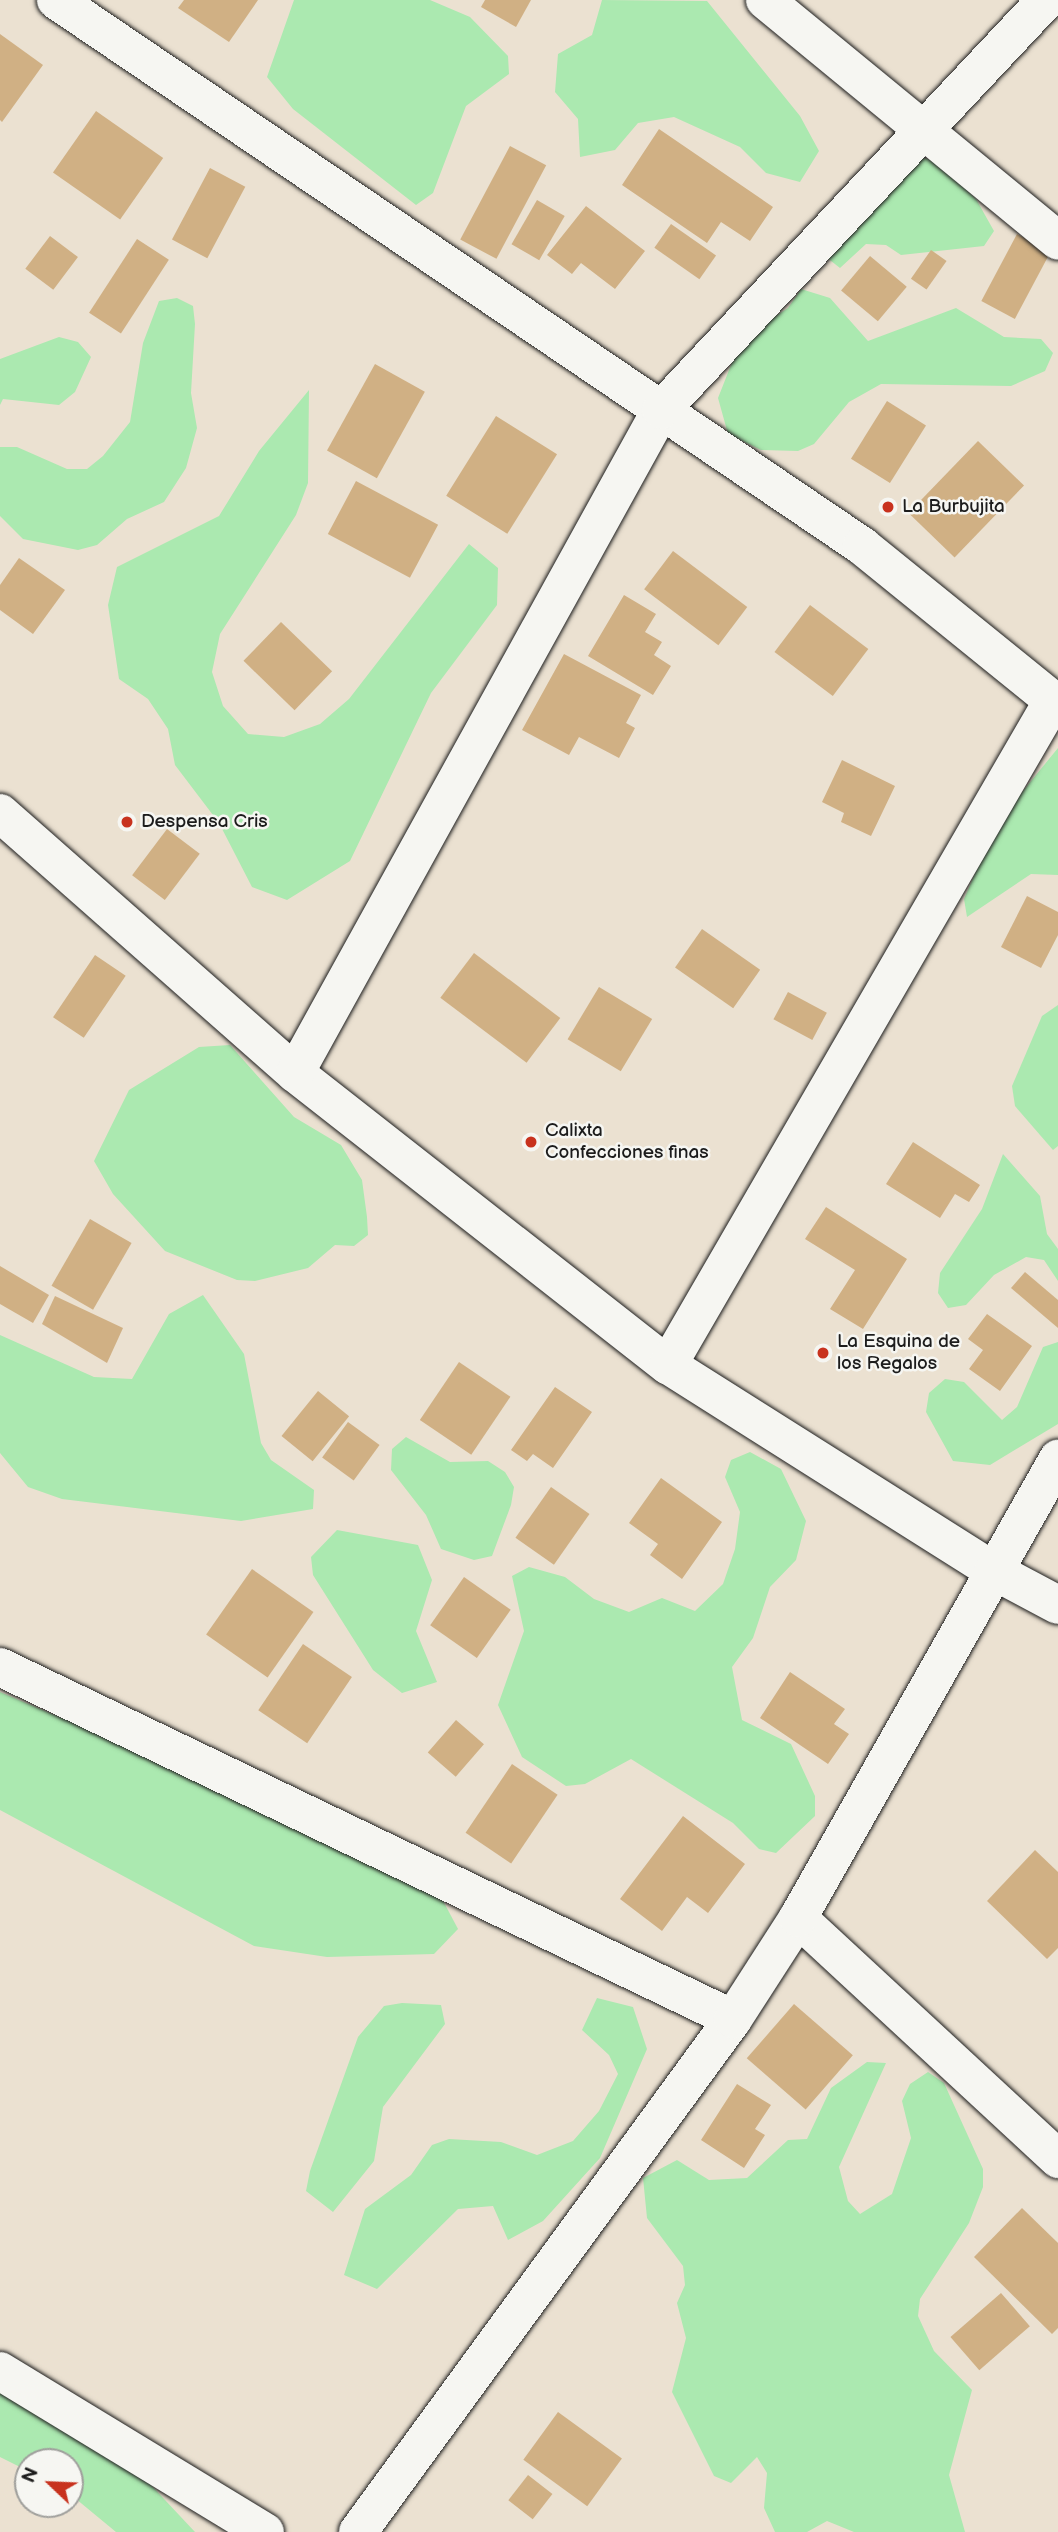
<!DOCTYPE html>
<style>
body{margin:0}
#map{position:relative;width:1058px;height:2532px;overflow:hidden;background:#ebe1d1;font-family:"Balsamiq Sans",sans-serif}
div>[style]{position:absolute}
.green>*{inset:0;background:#abe9b0}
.building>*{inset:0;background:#d0b084;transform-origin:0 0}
.roads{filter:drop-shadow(0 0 2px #1c1c1c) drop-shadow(0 0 2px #1c1c1c)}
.street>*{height:38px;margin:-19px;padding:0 19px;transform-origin:19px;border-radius:19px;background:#f6f6f2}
.dots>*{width:19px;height:19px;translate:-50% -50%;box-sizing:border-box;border:4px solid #f6f6f2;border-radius:50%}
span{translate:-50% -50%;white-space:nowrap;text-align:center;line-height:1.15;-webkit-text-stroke:5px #f6f6f2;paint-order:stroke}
.poi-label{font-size:19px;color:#1c1c1c}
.left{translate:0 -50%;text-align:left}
.north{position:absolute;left:14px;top:2448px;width:70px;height:70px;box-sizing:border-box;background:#f6f6f2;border:2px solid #9f9f9c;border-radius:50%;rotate:293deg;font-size:19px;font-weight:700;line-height:28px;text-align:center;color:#1c1c1c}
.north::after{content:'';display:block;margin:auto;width:24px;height:32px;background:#c8321e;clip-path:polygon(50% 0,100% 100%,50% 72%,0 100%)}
</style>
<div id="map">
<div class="green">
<i style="clip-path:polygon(294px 0,430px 0,470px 17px,508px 56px,509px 74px,466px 106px,433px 193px,416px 205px,293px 109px,267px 77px)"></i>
<i style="clip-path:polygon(602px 0,707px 1px,800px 116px,819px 151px,800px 182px,766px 173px,740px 147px,674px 117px,638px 123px,615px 150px,580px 157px,578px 119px,555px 92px,558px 54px,592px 35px)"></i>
<i style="clip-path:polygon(917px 157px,936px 161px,976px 199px,994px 231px,984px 246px,901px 255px,886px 245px,866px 244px,840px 268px,826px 257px)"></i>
<i style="clip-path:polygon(801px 289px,830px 298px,868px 341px,956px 308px,1004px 337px,1041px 339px,1053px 353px,1045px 371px,1011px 386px,881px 384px,849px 402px,814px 444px,798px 451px,761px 450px,728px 434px,718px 398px,733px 360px,756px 329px,788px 308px)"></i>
<i style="clip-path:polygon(177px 298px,193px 306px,195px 324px,191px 393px,197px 428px,186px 468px,164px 502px,127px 519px,97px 545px,78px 550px,23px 539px,0 516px,0 447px,17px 447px,67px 469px,87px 469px,103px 456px,130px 422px,143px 343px,159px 301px)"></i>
<i style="clip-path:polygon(59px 337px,78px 342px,91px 357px,75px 392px,59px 405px,3px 399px,0 405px,0 359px)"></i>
<i style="clip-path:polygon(309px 390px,308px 483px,296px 515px,220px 634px,212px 672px,223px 706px,248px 734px,284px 737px,320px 724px,349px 699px,469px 544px,498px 568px,497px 605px,431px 693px,350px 861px,287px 900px,252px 887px,219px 823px,175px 765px,168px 729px,148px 699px,119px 679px,108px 605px,117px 567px,219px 516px,259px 451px)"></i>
<i style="clip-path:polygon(1058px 748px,1058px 875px,1031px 874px,967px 917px,964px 899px,996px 824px)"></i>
<i style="clip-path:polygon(1058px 1005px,1058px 1146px,1053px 1150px,1015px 1106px,1012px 1086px,1042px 1016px)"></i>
<i style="clip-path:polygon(230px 1045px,294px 1117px,341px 1145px,362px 1180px,367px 1217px,368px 1235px,354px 1246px,335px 1245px,308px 1268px,255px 1281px,237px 1280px,165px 1251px,113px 1194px,94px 1161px,129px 1090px,199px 1047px)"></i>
<i style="clip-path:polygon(1003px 1154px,1040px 1196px,1047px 1234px,1058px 1249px,1058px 1281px,1044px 1260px,1026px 1257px,994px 1275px,966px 1305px,948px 1308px,938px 1293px,940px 1273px,982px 1209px)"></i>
<i style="clip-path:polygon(203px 1295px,244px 1354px,261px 1443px,271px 1460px,314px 1490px,313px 1509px,241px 1521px,62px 1499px,28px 1487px,0 1453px,0 1335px,94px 1377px,132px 1379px,169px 1314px)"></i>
<i style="clip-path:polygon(1058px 1342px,1058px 1424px,990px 1465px,953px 1461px,926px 1412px,929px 1393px,945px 1379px,964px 1382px,1002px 1420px,1017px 1407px,1043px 1347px)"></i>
<i style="clip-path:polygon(406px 1437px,450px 1462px,488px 1461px,505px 1472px,514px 1487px,511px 1505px,492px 1556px,474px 1560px,441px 1549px,426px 1515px,391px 1470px,392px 1449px)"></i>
<i style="clip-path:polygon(750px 1452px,781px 1469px,806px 1521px,796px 1560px,770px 1587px,753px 1638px,732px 1667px,742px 1720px,791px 1744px,815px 1796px,815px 1816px,776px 1853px,759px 1849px,733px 1823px,631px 1759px,585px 1784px,566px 1786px,522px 1757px,498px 1705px,524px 1631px,512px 1576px,529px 1567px,565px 1577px,594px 1599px,629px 1612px,662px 1598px,695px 1611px,723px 1584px,735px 1549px,740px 1512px,725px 1477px,731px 1460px)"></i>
<i style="clip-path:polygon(337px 1530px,418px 1545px,432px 1580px,416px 1631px,437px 1682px,402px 1693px,373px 1670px,313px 1575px,311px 1557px)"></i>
<i style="clip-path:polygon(0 1692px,396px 1859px,441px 1897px,458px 1929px,434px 1954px,327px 1957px,254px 1946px,0 1810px)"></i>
<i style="clip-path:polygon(597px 1998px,633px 2007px,647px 2049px,600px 2158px,543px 2221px,508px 2240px,493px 2206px,458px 2209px,377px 2289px,344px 2275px,365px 2209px,411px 2175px,432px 2145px,449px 2139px,501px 2142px,537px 2155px,573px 2141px,599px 2111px,618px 2074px,609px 2055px,582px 2030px)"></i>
<i style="clip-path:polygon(402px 2003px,441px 2005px,445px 2024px,383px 2107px,374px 2161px,333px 2212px,306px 2191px,310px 2171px,358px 2037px,384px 2006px)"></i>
<i style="clip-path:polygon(867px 2062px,886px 2063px,839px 2167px,848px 2201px,860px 2214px,892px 2194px,911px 2138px,902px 2101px,910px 2084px,928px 2072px,944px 2083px,983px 2169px,983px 2187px,969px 2223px,920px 2299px,918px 2316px,934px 2351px,972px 2390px,949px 2475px,965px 2532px,854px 2532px,827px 2521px,807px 2532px,775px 2532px,764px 2508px,767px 2473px,757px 2457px,731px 2483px,714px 2476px,672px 2392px,686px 2338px,677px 2303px,685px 2285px,683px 2266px,647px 2218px,643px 2178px,677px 2160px,709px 2180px,747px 2178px,788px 2140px,807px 2139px,831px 2088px)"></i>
<i style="clip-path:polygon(0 2372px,150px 2484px,195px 2532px,116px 2532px,70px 2494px,70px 2462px,28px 2462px,28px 2471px,0 2457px)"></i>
</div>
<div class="building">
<i style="clip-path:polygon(184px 0,258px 0,229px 42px,178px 8px)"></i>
<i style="clip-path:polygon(485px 0,531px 0,516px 27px,481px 7px)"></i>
<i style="clip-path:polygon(0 34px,43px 65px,2px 122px,0 120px)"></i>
<i style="left:96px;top:111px;width:82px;height:75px;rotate:35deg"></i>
<i style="clip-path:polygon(659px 129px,773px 207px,750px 241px,721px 222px,707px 243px,622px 185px)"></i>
<i style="left:510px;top:146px;width:41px;height:106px;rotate:28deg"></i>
<i style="left:210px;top:168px;width:40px;height:81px;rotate:28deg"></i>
<i style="left:537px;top:200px;width:32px;height:51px;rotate:30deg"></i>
<i style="clip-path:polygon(586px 206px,645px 251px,615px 289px,581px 263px,572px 274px,547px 255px)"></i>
<i style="left:671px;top:224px;width:55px;height:29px;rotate:35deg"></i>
<i style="left:1017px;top:234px;width:38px;height:76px;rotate:28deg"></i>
<i style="left:50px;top:236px;width:35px;height:41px;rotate:37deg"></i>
<i style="left:137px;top:239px;width:38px;height:88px;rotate:33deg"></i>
<i style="left:931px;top:250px;width:19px;height:35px;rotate:35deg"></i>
<i style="left:870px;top:256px;width:48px;height:45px;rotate:40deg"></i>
<i style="left:375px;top:364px;width:57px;height:99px;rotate:29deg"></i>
<i style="left:887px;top:401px;width:46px;height:68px;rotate:32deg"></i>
<i style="left:496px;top:416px;width:72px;height:94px;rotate:32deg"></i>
<i style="left:978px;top:441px;width:64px;height:100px;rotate:44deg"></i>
<i style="left:356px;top:481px;width:93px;height:60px;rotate:28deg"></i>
<i style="left:673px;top:551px;width:93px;height:48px;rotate:37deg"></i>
<i style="clip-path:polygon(19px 558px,65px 590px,33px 634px,0 610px,0 585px)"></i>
<i style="clip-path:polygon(624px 595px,656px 614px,645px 632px,662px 642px,654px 655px,671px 666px,653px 695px,588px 656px)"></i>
<i style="left:810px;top:605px;width:73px;height:59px;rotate:37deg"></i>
<i style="left:281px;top:622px;width:71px;height:54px;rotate:44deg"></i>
<i style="clip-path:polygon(564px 654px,641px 695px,626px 723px,635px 728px,619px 758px,579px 737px,569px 755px,522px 730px)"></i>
<i style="clip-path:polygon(842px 760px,895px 786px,871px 836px,841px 822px,844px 813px,822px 802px)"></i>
<i style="left:167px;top:829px;width:41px;height:58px;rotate:37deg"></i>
<i style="clip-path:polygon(1027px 896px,1058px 912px,1058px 935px,1041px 968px,1001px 947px)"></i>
<i style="left:702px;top:929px;width:71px;height:47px;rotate:35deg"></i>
<i style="left:474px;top:953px;width:108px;height:56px;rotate:37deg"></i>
<i style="left:95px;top:955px;width:37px;height:75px;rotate:34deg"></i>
<i style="left:599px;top:987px;width:62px;height:61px;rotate:31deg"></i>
<i style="left:788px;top:992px;width:44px;height:31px;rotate:28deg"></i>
<i style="clip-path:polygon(913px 1142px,980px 1185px,969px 1202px,955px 1194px,940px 1218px,886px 1184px)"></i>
<i style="clip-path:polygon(826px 1207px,907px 1259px,863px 1329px,830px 1309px,855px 1270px,805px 1239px)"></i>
<i style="left:90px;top:1219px;width:48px;height:77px;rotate:30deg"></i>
<i style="clip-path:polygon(0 1266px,49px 1295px,33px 1323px,0 1304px)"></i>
<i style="clip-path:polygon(1025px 1272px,1058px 1300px,1058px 1328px,1011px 1288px)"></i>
<i style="clip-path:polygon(55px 1296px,123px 1328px,107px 1363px,42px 1324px)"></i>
<i style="clip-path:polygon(987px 1314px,1032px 1346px,1000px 1391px,969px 1369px,983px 1350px,968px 1339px)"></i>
<i style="left:459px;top:1362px;width:62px;height:70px;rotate:34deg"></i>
<i style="clip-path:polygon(555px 1387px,592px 1412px,553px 1468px,533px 1454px,527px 1461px,511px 1450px)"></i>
<i style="left:318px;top:1391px;width:40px;height:58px;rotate:39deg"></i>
<i style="left:348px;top:1422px;width:39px;height:44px;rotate:36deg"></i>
<i style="clip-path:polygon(661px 1478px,722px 1522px,682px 1579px,650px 1555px,658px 1544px,629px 1523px)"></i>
<i style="left:551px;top:1487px;width:47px;height:62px;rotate:35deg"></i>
<i style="left:252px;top:1569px;width:75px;height:80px;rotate:35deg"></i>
<i style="left:464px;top:1577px;width:57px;height:59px;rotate:35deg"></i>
<i style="left:303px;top:1644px;width:59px;height:80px;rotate:34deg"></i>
<i style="clip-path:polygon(790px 1672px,845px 1709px,834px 1724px,849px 1734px,828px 1764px,760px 1718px)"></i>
<i style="left:456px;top:1720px;width:37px;height:43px;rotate:41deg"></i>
<i style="left:512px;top:1764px;width:55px;height:83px;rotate:34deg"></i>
<i style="clip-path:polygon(683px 1816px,745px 1864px,708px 1913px,687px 1897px,662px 1931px,620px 1899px)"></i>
<i style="clip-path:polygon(1035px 1850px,1058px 1872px,1058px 1948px,1047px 1959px,987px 1901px)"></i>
<i style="left:794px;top:2004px;width:78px;height:72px;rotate:41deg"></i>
<i style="clip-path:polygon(737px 2084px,771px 2105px,755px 2129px,765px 2135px,744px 2168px,701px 2140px)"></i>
<i style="clip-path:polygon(1022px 2208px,1058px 2243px,1058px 2328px,1052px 2334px,974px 2257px)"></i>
<i style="left:1001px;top:2293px;width:44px;height:67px;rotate:49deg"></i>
<i style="left:558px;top:2412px;width:79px;height:59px;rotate:36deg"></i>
<i style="left:528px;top:2475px;width:31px;height:32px;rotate:38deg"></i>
</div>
<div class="roads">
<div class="street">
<i style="left:56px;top:0;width:974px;rotate:34.11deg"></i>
<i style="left:862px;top:546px;width:252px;rotate:39deg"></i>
<i style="left:765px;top:0;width:379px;rotate:39.4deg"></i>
<i style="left:0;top:813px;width:393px;rotate:41.4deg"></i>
<i style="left:295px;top:1073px;width:474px;rotate:38.1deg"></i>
<i style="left:668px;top:1365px;width:386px;rotate:32.3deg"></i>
<i style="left:994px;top:1571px;width:72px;rotate:28deg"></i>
<i style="left:295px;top:1073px;width:757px;rotate:-61.1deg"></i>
<i style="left:661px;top:410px;width:562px;rotate:-46.8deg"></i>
<i style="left:668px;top:1365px;width:766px;rotate:-59.92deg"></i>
<i style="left:0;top:1667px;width:813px;rotate:25.65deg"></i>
<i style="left:798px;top:1918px;width:355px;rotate:42.8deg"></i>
<i style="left:0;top:2371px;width:310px;rotate:31.3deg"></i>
<i style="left:358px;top:2532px;width:635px;rotate:-53.83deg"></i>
<i style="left:733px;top:2019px;width:120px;rotate:-57.2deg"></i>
<i style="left:798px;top:1918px;width:528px;rotate:-60.47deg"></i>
</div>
</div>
<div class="dots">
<i style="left:888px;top:507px;background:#c8321e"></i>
<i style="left:127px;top:822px;background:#c8321e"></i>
<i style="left:531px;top:1142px;background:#c8321e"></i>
<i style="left:823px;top:1353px;background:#c8321e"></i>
</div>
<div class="poi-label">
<span class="left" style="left:902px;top:507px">La Burbujita</span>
<span class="left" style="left:141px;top:822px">Despensa Cris</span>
<span class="left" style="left:545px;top:1142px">Calixta<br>Confecciones finas</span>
<span class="left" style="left:837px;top:1353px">La Esquina de<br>los Regalos</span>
</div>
<div class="north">N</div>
</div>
